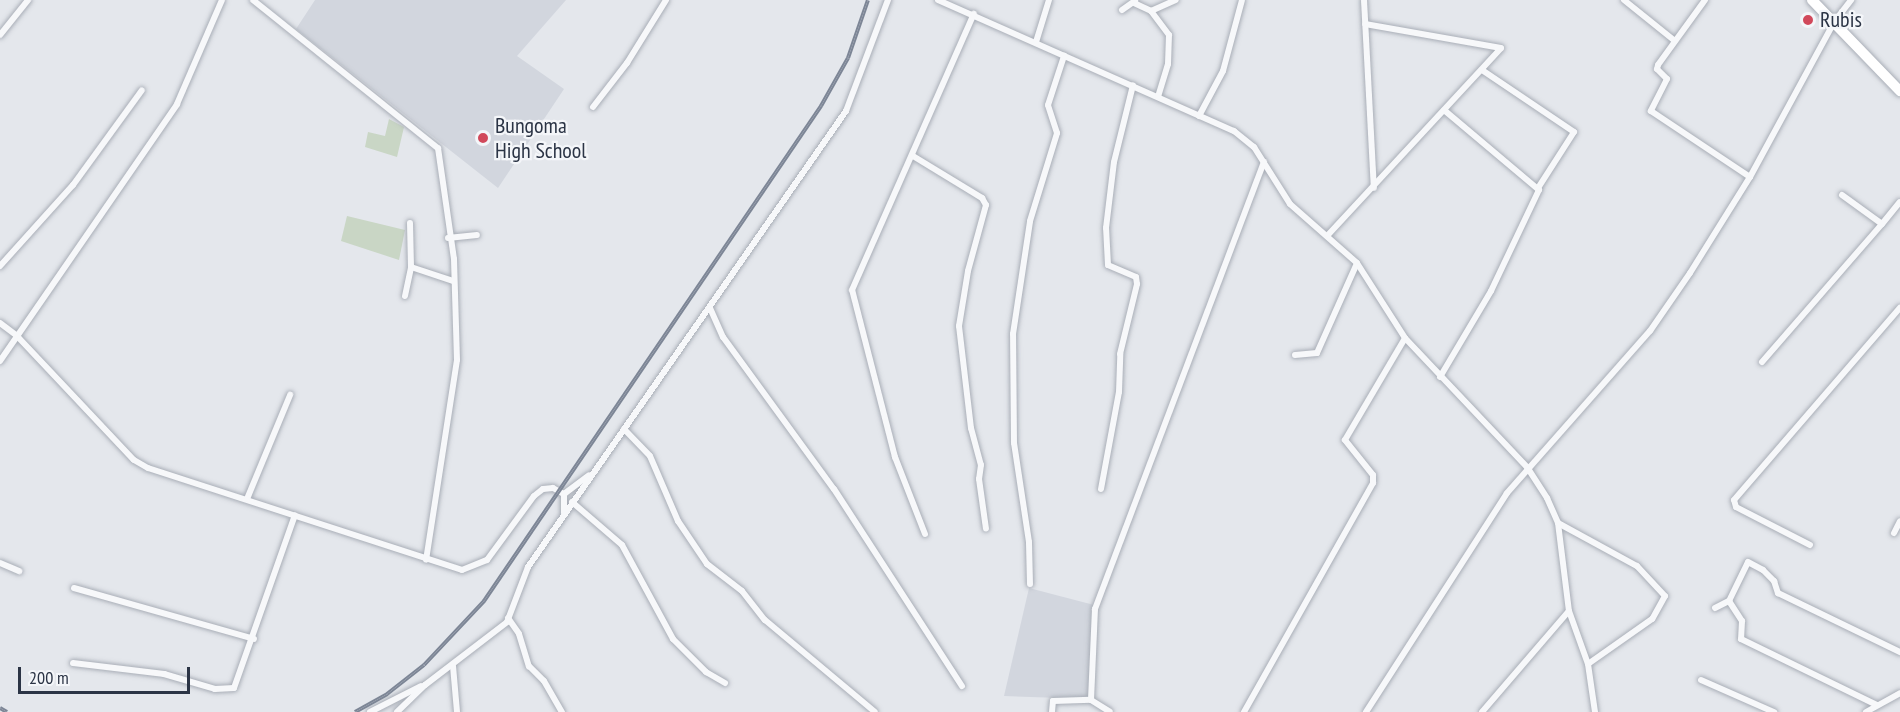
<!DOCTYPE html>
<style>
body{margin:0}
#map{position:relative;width:1900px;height:712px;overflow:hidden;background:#e4e7ec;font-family:"PT Sans Narrow",sans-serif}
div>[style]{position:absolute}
.built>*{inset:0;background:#d2d6de}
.green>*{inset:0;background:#c9d6c5}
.roads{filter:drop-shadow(0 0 2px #a9aeb7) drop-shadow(0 0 2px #a9aeb7)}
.street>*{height:6px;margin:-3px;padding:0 3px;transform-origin:3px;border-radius:3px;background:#f7f8fa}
.primary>*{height:10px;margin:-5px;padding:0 5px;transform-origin:5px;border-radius:5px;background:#fff}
.rail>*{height:4px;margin-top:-2px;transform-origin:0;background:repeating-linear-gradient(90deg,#f4f6f9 0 4.5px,#7d8696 0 9px);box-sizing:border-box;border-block:2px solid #7d8696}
.dots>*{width:16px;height:16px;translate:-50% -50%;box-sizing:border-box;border:3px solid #f4f6f9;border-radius:50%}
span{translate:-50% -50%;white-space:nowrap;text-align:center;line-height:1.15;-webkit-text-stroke:4.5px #f4f6f9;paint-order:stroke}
.poi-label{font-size:22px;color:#2b3445}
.left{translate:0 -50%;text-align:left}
.scale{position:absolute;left:18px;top:667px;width:172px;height:27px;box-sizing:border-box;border:3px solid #2b3445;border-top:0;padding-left:8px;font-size:18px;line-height:21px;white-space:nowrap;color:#2b3445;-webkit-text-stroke:4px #f4f6f9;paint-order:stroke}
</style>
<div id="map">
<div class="built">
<i style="clip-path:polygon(315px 0,566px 0,517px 56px,564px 89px,498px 188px,296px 29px)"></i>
<i style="clip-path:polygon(1029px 588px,1094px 605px,1089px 699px,1004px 696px)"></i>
</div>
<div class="green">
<i style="clip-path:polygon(389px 119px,404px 127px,397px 157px,365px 147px,368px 132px,385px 136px)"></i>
<i style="clip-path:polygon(347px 216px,405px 230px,399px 260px,341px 241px)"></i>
</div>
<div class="roads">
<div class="street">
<i style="left:253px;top:0;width:237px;rotate:38.7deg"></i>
<i style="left:438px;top:148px;width:112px;rotate:81.8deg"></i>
<i style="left:454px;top:259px;width:101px;rotate:88.3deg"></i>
<i style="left:457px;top:360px;width:202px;rotate:98.8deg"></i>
<i style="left:938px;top:0;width:324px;rotate:23.9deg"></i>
<i style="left:1234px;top:131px;width:26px;rotate:39deg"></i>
<i style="left:1254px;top:147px;width:67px;rotate:57.7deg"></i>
<i style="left:1290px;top:204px;width:89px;rotate:41.4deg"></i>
<i style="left:1357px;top:263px;width:89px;rotate:57.4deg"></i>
<i style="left:1405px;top:338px;width:178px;rotate:46.6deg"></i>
<i style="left:1527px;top:467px;width:37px;rotate:57deg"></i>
<i style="left:1547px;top:498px;width:27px;rotate:66deg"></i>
<i style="left:1558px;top:523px;width:89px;rotate:82.9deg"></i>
<i style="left:1569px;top:611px;width:56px;rotate:70.3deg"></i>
<i style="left:1588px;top:664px;width:49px;rotate:81.7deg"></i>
<i style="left:1364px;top:0;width:188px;rotate:87deg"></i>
<i style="left:1624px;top:0;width:65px;rotate:38.8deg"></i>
<i style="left:1705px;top:0;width:80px;rotate:125.9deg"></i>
<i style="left:1658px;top:65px;width:4px;rotate:104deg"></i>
<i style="left:1657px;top:69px;width:14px;rotate:45deg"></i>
<i style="left:1667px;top:79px;width:36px;rotate:117deg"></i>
<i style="left:1651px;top:111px;width:119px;rotate:33.7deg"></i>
<i style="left:1134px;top:3px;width:19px;rotate:25deg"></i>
<i style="left:1151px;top:11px;width:27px;rotate:-24deg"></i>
<i style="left:1122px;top:10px;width:16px;rotate:-35deg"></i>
<i style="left:1151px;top:11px;width:30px;rotate:53deg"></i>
<i style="left:1169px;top:35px;width:29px;rotate:92deg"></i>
<i style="left:1168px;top:64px;width:34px;rotate:107deg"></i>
<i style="left:0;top:35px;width:45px;rotate:-51.3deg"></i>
<i style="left:1036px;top:42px;width:44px;rotate:-72.8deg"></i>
<i style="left:1482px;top:70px;width:111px;rotate:34deg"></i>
<i style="left:1574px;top:132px;width:67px;rotate:122.7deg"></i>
<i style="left:593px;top:107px;width:56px;rotate:-52.3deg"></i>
<i style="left:627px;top:63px;width:74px;rotate:-58.2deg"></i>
<i style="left:1199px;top:116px;width:51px;rotate:-61.9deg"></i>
<i style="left:1223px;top:71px;width:73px;rotate:-75deg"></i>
<i style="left:913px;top:156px;width:81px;rotate:31.3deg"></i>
<i style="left:982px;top:198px;width:8px;rotate:60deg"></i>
<i style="left:986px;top:205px;width:68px;rotate:105.3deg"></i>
<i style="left:968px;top:271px;width:56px;rotate:99.3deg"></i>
<i style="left:959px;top:326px;width:103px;rotate:83.3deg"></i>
<i style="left:971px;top:428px;width:38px;rotate:75deg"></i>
<i style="left:981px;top:465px;width:14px;rotate:98deg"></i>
<i style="left:979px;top:479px;width:50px;rotate:82deg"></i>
<i style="left:1842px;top:195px;width:49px;rotate:35.9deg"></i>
<i style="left:1882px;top:224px;width:28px;rotate:-51deg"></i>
<i style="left:410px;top:223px;width:44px;rotate:88.7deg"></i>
<i style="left:411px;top:267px;width:44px;rotate:18.4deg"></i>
<i style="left:1327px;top:236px;width:256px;rotate:-47.2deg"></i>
<i style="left:1501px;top:48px;width:138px;rotate:-170deg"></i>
<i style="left:448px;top:238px;width:29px;rotate:-6deg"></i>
<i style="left:0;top:266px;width:109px;rotate:-48deg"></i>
<i style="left:73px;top:185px;width:117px;rotate:-54deg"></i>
<i style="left:405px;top:296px;width:30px;rotate:-78deg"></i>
<i style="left:710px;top:308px;width:32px;rotate:66deg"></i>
<i style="left:723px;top:337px;width:188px;rotate:53.9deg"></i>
<i style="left:834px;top:489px;width:235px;rotate:57deg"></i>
<i style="left:0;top:323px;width:21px;rotate:37deg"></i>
<i style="left:17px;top:336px;width:170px;rotate:46.7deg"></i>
<i style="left:134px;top:460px;width:16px;rotate:30deg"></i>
<i style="left:148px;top:468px;width:330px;rotate:18deg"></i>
<i style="left:462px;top:570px;width:27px;rotate:-22deg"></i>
<i style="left:487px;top:560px;width:79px;rotate:-53.7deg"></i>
<i style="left:534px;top:496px;width:11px;rotate:-38deg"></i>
<i style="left:543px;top:489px;width:10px;rotate:-6deg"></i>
<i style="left:553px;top:488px;width:13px;rotate:29deg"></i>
<i style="left:564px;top:494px;width:19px;rotate:90deg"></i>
<i style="left:1295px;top:355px;width:22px;rotate:-5deg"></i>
<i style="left:1317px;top:353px;width:98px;rotate:-66deg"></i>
<i style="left:0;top:361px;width:312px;rotate:-55.4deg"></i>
<i style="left:177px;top:104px;width:113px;rotate:-66.6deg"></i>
<i style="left:1762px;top:362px;width:183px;rotate:-49deg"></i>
<i style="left:1440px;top:377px;width:100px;rotate:-59.3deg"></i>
<i style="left:1491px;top:291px;width:112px;rotate:-64.6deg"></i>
<i style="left:1539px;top:190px;width:124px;rotate:-139.9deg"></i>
<i style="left:624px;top:429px;width:37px;rotate:46deg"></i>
<i style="left:650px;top:456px;width:71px;rotate:66.7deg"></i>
<i style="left:678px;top:521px;width:52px;rotate:56deg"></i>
<i style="left:707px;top:564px;width:44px;rotate:37.6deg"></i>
<i style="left:742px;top:591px;width:37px;rotate:52deg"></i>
<i style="left:765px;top:620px;width:143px;rotate:39.9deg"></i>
<i style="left:1101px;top:489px;width:99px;rotate:-79.5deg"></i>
<i style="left:1119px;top:392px;width:38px;rotate:-88deg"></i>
<i style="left:1120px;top:354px;width:72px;rotate:-76.3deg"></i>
<i style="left:1137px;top:284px;width:7px;rotate:-98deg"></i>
<i style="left:1136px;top:277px;width:30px;rotate:-157deg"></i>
<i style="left:1108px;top:265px;width:37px;rotate:-93deg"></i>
<i style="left:1106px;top:228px;width:66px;rotate:-83.1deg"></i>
<i style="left:1114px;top:162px;width:79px;rotate:-76.1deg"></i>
<i style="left:564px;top:494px;width:31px;rotate:-37deg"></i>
<i style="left:247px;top:499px;width:113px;rotate:-67.5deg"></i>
<i style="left:572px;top:502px;width:66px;rotate:40.7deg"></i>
<i style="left:622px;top:545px;width:107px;rotate:61.5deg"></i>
<i style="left:673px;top:639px;width:47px;rotate:45deg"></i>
<i style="left:706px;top:672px;width:22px;rotate:30deg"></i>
<i style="left:1558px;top:523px;width:90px;rotate:28.6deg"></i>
<i style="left:1637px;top:566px;width:41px;rotate:47deg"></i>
<i style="left:1665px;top:596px;width:26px;rotate:119deg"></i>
<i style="left:1652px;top:619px;width:78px;rotate:144.9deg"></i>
<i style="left:1894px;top:533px;width:13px;rotate:-63deg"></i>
<i style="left:925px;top:534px;width:83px;rotate:-111.3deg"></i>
<i style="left:895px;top:457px;width:172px;rotate:-104.4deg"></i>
<i style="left:852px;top:290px;width:302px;rotate:-66.2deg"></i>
<i style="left:1810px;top:545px;width:83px;rotate:-152.8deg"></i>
<i style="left:1736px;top:507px;width:7px;rotate:-106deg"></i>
<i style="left:1734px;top:500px;width:254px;rotate:-49.2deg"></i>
<i style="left:0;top:563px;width:21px;rotate:23deg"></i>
<i style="left:1030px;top:584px;width:42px;rotate:-91.4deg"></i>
<i style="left:1029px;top:542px;width:100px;rotate:-98.6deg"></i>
<i style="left:1014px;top:443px;width:109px;rotate:-90.5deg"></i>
<i style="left:1013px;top:334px;width:114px;rotate:-81.4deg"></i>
<i style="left:1030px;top:221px;width:92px;rotate:-72.9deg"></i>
<i style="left:1057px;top:133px;width:29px;rotate:-108deg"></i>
<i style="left:1048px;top:105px;width:52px;rotate:-71.9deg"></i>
<i style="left:74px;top:588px;width:187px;rotate:15.8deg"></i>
<i style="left:1729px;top:601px;width:24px;rotate:57deg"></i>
<i style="left:1742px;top:621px;width:18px;rotate:93deg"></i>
<i style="left:1741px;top:639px;width:151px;rotate:25.9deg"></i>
<i style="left:1715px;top:608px;width:16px;rotate:-27deg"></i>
<i style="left:1729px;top:601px;width:43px;rotate:-64deg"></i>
<i style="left:1748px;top:562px;width:17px;rotate:28deg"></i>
<i style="left:1763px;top:570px;width:16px;rotate:45deg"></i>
<i style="left:1774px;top:581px;width:13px;rotate:72deg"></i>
<i style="left:1778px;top:593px;width:136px;rotate:25.8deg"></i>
<i style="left:508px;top:618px;width:19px;rotate:55deg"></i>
<i style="left:519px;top:634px;width:34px;rotate:73deg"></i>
<i style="left:529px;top:666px;width:21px;rotate:45deg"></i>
<i style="left:544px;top:681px;width:36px;rotate:60deg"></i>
<i style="left:73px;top:663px;width:92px;rotate:6.9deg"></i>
<i style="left:164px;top:674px;width:53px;rotate:16.4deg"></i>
<i style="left:215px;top:689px;width:19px;rotate:-3deg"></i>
<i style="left:234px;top:688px;width:183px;rotate:-70.6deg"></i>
<i style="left:453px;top:666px;width:46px;rotate:85deg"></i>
<i style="left:1701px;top:680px;width:80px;rotate:23.7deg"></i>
<i style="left:1091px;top:700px;width:91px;rotate:-87.5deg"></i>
<i style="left:1095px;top:609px;width:478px;rotate:-69.3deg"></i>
<i style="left:370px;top:712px;width:57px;rotate:-27deg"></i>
<i style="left:397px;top:712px;width:39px;rotate:-44deg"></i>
<i style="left:425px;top:685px;width:103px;rotate:-37.5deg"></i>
<i style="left:507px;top:622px;width:59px;rotate:-69.1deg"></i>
<i style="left:528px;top:567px;width:556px;rotate:-55.11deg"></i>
<i style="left:846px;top:111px;width:119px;rotate:-69.3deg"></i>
<i style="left:1052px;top:712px;width:11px;rotate:-85deg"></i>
<i style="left:1053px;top:701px;width:38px;rotate:-2deg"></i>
<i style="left:1091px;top:700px;width:22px;rotate:32deg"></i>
<i style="left:1244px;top:712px;width:263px;rotate:-60.6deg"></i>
<i style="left:1373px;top:483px;width:8px;rotate:-90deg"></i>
<i style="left:1373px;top:475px;width:45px;rotate:-128.7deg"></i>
<i style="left:1345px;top:440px;width:118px;rotate:-59.5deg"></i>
<i style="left:1366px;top:712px;width:260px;rotate:-57.2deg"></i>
<i style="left:1507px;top:493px;width:216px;rotate:-48.6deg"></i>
<i style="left:1650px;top:331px;width:70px;rotate:-55.4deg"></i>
<i style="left:1690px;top:273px;width:113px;rotate:-58deg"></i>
<i style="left:1750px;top:177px;width:176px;rotate:-61.5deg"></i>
<i style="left:1834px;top:22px;width:28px;rotate:-52deg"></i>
<i style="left:1482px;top:712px;width:133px;rotate:-49.3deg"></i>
<i style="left:1866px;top:712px;width:39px;rotate:-29deg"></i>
</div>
<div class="primary">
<i style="left:1812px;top:0;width:127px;rotate:46deg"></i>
</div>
</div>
<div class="rail">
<i style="left:0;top:708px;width:8px;rotate:30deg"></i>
<i style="left:355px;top:712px;width:37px;rotate:-29deg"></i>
<i style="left:387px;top:694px;width:47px;rotate:-38.1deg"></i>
<i style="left:424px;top:665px;width:88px;rotate:-46.8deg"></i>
<i style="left:484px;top:601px;width:599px;rotate:-55.75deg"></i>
<i style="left:821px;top:106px;width:55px;rotate:-60.6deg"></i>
<i style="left:848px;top:58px;width:61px;rotate:-71deg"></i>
</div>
<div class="dots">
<i style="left:1808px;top:20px;background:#d1495b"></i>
<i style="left:483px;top:138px;background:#d1495b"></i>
</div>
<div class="poi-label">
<span class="left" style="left:1820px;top:20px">Rubis</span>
<span class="left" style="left:495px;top:138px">Bungoma<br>High School</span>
</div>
<div class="scale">200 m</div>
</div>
